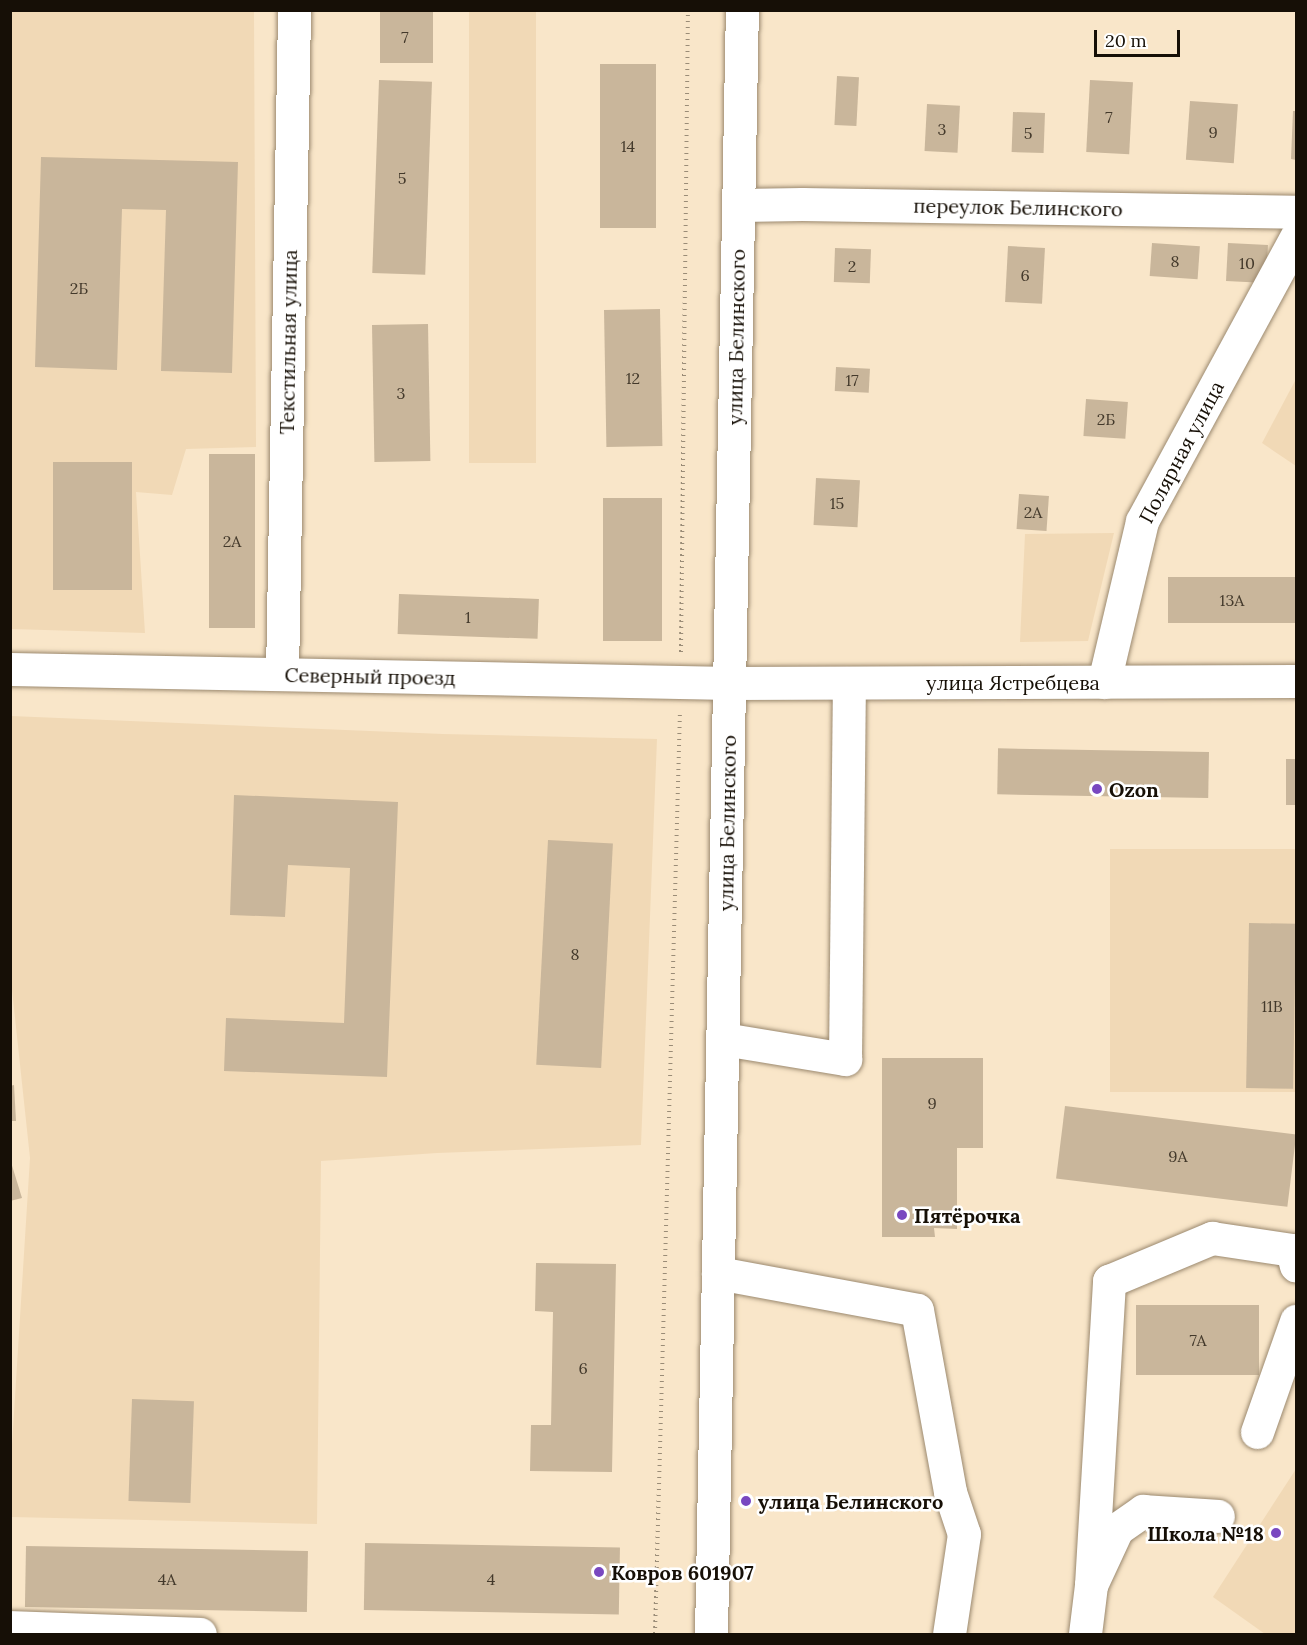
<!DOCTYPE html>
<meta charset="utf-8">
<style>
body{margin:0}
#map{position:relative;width:1307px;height:1645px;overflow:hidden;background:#f9e6c9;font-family:Lora,serif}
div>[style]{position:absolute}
.built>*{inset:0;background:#f1d9b6;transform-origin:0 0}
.building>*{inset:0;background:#c9b69b;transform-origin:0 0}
.path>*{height:4px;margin-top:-2px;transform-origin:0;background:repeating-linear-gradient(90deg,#9a8c77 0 1.5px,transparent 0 6px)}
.roads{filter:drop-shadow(0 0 2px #9b896f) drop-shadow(0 0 2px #9b896f)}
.minor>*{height:33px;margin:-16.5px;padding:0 16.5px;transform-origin:16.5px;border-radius:16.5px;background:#fff}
.major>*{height:33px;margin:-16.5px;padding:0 16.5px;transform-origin:16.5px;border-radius:16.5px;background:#fff}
.dots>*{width:16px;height:16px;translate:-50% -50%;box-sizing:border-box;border:3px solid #fff;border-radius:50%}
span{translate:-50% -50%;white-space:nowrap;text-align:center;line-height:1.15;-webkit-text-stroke:5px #fff;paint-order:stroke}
.number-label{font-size:16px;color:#43392b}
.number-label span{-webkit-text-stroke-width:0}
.street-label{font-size:20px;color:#160f06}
.poi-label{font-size:20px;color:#160f06;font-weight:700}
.left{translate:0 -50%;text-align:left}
.right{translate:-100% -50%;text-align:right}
.frame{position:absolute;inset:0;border:12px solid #160f06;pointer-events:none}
.scale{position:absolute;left:1094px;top:30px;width:86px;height:27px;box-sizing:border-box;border:3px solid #160f06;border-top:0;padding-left:8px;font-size:18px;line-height:21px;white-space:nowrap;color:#160f06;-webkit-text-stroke:4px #fff;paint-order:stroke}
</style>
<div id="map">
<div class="built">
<i style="clip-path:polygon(11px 11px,254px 11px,256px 447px,186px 449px,172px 495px,136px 492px,145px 633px,11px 629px)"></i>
<i style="left:469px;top:11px;width:67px;height:452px"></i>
<i style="clip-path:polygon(1296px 379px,1296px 466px,1262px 443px)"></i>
<i style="clip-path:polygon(1114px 533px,1088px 641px,1020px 642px,1025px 534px)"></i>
<i style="clip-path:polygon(11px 716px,443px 734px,657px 739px,641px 1145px,437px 1153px,321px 1161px,317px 1524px,11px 1517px,11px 1461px,30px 1158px,10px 971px)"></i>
<i style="left:1110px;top:849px;width:186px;height:243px"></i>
<i style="clip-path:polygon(1296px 1469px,1296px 1634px,1265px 1634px,1213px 1597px)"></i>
</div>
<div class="building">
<i style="left:380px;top:10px;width:53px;height:53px"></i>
<i style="left:656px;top:64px;width:164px;height:56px;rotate:90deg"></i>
<i style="left:837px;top:76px;width:22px;height:49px;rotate:3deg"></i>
<i style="left:379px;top:80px;width:53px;height:193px;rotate:2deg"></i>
<i style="left:1090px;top:80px;width:43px;height:72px;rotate:3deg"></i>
<i style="left:1190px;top:101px;width:48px;height:59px;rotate:4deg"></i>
<i style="left:927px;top:104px;width:33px;height:47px;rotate:3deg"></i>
<i style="clip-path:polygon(1293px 111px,1296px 111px,1296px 160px,1291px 159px)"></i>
<i style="left:1013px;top:112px;width:32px;height:40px;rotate:2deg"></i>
<i style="clip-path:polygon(41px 157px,238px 162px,232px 373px,161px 371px,166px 210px,122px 209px,117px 370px,35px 367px)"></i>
<i style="left:1152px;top:243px;width:48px;height:33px;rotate:4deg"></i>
<i style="left:1228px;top:243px;width:40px;height:38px;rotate:3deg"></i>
<i style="left:1008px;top:246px;width:37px;height:56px;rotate:3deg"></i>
<i style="left:835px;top:248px;width:36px;height:34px;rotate:2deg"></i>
<i style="left:660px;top:309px;width:137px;height:56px;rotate:89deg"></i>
<i style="left:428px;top:324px;width:137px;height:56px;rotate:89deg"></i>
<i style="left:836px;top:367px;width:34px;height:24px;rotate:3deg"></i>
<i style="left:1086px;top:399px;width:42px;height:37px;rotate:4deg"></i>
<i style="left:209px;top:454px;width:46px;height:174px"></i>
<i style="left:53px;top:462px;width:79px;height:128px"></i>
<i style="left:816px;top:478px;width:44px;height:47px;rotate:3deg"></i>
<i style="left:1019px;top:494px;width:30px;height:35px;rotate:4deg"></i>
<i style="left:603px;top:498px;width:59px;height:143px"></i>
<i style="left:1168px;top:577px;width:128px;height:46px"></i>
<i style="left:399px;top:594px;width:140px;height:40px;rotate:2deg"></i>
<i style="left:1209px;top:752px;width:46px;height:211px;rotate:91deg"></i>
<i style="left:1286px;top:759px;width:10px;height:46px"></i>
<i style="clip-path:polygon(234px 795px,398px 802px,387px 1077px,224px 1071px,226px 1018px,344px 1023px,350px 868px,288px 865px,285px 917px,230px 915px)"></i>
<i style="left:548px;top:840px;width:65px;height:225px;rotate:3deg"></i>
<i style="left:1249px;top:923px;width:47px;height:165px;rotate:1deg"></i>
<i style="clip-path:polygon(882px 1058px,983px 1058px,983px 1148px,957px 1148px,957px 1229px,934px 1228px,935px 1237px,882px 1237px)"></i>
<i style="clip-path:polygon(14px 1085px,16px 1121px,10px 1121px,10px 1086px)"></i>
<i style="left:1065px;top:1106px;width:233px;height:73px;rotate:7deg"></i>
<i style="clip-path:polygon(10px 1159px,22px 1198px,10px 1201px)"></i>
<i style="clip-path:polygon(536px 1263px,616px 1264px,612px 1472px,530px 1471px,531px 1425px,551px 1425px,553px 1312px,535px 1311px)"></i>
<i style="left:1136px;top:1305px;width:123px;height:70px"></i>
<i style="left:132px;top:1399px;width:62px;height:102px;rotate:2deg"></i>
<i style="left:365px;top:1543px;width:255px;height:67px;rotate:1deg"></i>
<i style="left:26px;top:1546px;width:282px;height:61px;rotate:1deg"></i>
</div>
<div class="path">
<i style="left:681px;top:652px;width:642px;rotate:-89.38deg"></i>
<i style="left:655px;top:1634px;width:922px;rotate:-88.45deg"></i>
</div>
<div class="roads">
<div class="minor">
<i style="left:739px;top:205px;width:63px;rotate:-0.9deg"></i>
<i style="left:802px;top:204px;width:494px;rotate:0.9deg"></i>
<i style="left:10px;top:669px;width:720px;rotate:1.11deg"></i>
<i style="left:730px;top:683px;width:566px;rotate:-0.2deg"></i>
<i style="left:282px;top:674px;width:664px;rotate:-88.96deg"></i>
<i style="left:1104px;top:682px;width:165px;rotate:-76.7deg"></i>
<i style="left:1142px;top:521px;width:323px;rotate:-61.5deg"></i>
<i style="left:723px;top:1039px;width:124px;rotate:9.3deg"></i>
<i style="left:845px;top:1059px;width:376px;rotate:-89.4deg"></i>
<i style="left:718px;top:1273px;width:202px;rotate:10.5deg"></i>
<i style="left:917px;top:1310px;width:185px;rotate:79.7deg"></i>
<i style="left:950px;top:1492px;width:44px;rotate:71.6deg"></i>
<i style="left:964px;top:1534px;width:101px;rotate:98.5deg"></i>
<i style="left:1257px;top:1432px;width:118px;rotate:-70.6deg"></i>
<i style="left:1091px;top:1585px;width:305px;rotate:-86.6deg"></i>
<i style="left:1109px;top:1281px;width:112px;rotate:-22.7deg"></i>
<i style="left:1212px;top:1238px;width:81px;rotate:8.5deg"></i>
<i style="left:1292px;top:1250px;width:16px;rotate:76deg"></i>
<i style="left:10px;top:1627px;width:190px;rotate:2.1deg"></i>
<i style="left:1085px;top:1634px;width:49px;rotate:-83deg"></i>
<i style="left:1091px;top:1585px;width:62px;rotate:-65.1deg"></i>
<i style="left:1117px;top:1529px;width:32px;rotate:-35deg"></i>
<i style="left:1143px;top:1511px;width:75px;rotate:3.8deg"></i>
</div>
<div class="major">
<i style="left:711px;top:1634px;width:1624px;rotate:-88.91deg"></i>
</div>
</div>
<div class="dots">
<i style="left:1097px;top:789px;background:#7948c0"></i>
<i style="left:902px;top:1215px;background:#7948c0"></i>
<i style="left:746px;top:1501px;background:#7948c0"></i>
<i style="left:1276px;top:1533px;background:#7948c0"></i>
<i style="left:599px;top:1572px;background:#7948c0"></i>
</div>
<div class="number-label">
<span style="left:405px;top:37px">7</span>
<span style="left:1109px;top:117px">7</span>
<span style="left:942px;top:129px">3</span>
<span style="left:1213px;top:132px">9</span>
<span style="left:1028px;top:133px">5</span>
<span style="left:628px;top:146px">14</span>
<span style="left:402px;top:178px">5</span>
<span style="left:1175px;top:261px">8</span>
<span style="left:1247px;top:263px">10</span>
<span style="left:852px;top:266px">2</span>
<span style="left:1025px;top:275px">6</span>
<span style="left:79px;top:288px">2Б</span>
<span style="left:633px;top:378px">12</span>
<span style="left:852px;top:380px">17</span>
<span style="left:401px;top:393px">3</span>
<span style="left:1106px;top:419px">2Б</span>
<span style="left:837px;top:503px">15</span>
<span style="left:1033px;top:512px">2А</span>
<span style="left:232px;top:541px">2А</span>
<span style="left:1232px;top:600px">13А</span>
<span style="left:468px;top:617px">1</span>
<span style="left:575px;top:954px">8</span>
<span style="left:1272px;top:1006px">11В</span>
<span style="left:932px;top:1103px">9</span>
<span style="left:1178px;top:1156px">9А</span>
<span style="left:1198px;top:1340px">7А</span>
<span style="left:583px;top:1368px">6</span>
<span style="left:167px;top:1579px">4А</span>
<span style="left:491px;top:1579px">4</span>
</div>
<div class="street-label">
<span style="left:1018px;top:207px;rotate:1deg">переулок Белинского</span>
<span style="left:736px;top:337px;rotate:-89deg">улица Белинского</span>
<span style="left:288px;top:342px;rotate:-89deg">Текстильная улица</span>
<span style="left:1181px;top:452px;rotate:-62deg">Полярная улица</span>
<span style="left:370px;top:676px;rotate:1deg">Северный проезд</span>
<span style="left:1013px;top:682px">улица Ястребцева</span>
<span style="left:727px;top:823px;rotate:-89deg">улица Белинского</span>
</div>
<div class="poi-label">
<span class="left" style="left:1109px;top:789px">Ozon</span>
<span class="left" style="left:914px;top:1215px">Пятёрочка</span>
<span class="left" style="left:758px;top:1501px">улица Белинского</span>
<span class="right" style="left:1264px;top:1533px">Школа №18</span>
<span class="left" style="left:611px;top:1572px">Ковров 601907</span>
</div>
<div class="frame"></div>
<div class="scale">20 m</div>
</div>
